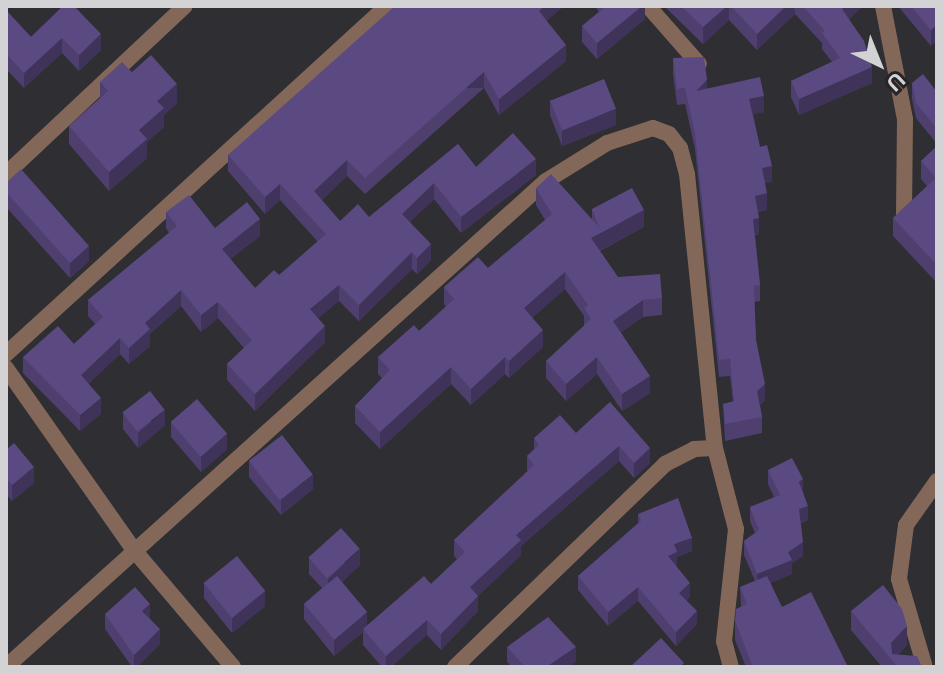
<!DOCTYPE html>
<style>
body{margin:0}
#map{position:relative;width:943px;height:673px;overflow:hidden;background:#2f2e32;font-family:Arial,sans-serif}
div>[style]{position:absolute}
.minor>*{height:16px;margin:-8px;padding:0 8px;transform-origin:8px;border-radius:8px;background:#83685a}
.wall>*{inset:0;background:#4e3f6f}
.shaded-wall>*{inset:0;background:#40335a;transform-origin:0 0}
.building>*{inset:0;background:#5b4981;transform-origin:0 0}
span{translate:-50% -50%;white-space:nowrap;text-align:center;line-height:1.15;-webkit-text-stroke:6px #252428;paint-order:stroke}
.frame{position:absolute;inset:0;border:8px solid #d3d2d5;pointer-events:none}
.north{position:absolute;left:839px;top:24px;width:80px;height:80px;-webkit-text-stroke:6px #252428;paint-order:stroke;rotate:137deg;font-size:22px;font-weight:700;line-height:32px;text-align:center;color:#d3d2d5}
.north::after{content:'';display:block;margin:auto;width:28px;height:36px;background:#d3d2d5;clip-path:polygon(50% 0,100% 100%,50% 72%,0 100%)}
</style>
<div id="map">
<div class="minor">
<i style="left:648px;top:6px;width:77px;rotate:48.7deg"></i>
<i style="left:883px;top:6px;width:115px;rotate:79deg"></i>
<i style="left:905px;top:119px;width:96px;rotate:90.6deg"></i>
<i style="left:6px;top:174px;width:245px;rotate:-43.2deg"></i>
<i style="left:6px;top:354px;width:516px;rotate:-42.41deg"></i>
<i style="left:6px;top:368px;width:221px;rotate:54.9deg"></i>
<i style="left:133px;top:549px;width:155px;rotate:49.7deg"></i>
<i style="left:924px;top:664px;width:89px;rotate:-106.4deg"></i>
<i style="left:899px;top:579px;width:54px;rotate:-82.6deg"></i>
<i style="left:906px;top:525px;width:54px;rotate:-54.8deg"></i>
<i style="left:6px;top:667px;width:726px;rotate:-41.99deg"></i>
<i style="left:546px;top:181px;width:72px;rotate:-31.9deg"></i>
<i style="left:607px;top:143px;width:48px;rotate:-18.1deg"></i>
<i style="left:653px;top:128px;width:17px;rotate:21deg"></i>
<i style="left:669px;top:134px;width:18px;rotate:52deg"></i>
<i style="left:680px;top:148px;width:27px;rotate:75deg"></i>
<i style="left:687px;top:174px;width:275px;rotate:84.2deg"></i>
<i style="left:715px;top:448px;width:84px;rotate:75.5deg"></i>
<i style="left:736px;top:529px;width:113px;rotate:96.1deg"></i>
<i style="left:724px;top:641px;width:27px;rotate:75deg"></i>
<i style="left:455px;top:667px;width:292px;rotate:-44deg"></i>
<i style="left:665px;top:464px;width:33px;rotate:-27deg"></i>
<i style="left:694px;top:449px;width:21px;rotate:-3deg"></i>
</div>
<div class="wall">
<i style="clip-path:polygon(63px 6px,101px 50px,79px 71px,62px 53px,24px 88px,6px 69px,6px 10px,31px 37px)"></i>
<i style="clip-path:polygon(564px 6px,546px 21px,566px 61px,499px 115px,484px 88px,365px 194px,347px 176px,322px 200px,340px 221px,369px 217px,458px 144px,476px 167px,536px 175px,461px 233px,434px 199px,410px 222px,431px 260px,417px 274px,412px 269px,359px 321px,339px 301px,318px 318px,325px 342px,255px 411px,227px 380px,227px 364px,244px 348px,218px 318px,201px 332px,181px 306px,150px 334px,150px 346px,129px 364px,120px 354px,88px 384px,101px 414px,80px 431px,23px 373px,23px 357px,74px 344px,95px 324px,88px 316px,88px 300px,169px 233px,166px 228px,166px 212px,215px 228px,260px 236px,230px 259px,255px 288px,279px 275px,318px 242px,280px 200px,265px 214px,228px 171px,228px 155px)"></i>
<i style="clip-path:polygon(595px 6px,645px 6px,645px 19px,597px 59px,582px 42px,582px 26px,599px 12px)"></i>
<i style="clip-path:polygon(664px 6px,863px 6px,849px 19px,872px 83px,799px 115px,791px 97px,791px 81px,832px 62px,822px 49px,822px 43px,795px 14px,757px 50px,729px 20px,703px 44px)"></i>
<i style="clip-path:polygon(898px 6px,937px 6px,931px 46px)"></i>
<i style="clip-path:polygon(673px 58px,707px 88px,764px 112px,753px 114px,760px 147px,772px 182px,765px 183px,767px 210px,758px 212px,759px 234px,755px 235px,760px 285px,760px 301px,754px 302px,756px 340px,765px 400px,760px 405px,762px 417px,762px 433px,725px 441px,723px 404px,733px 402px,730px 376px,719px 377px,695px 149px,685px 104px,677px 105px,673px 74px)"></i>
<i style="clip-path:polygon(132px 72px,177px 103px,164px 115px,164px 127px,147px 142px,147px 158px,109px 191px,69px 144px,69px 126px,100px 98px,100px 82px)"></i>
<i style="clip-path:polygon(912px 83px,937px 92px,937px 144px,916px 118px,912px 99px)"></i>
<i style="clip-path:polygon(550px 100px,616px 125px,562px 146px,550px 115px)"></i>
<i style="clip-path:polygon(937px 146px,937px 283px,893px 236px,893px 218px,927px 186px,921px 179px,921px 161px)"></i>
<i style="clip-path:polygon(6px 183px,89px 261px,70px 278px,6px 207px)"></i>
<i style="clip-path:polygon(536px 188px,592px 219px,592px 209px,644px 227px,600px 251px,618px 277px,662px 298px,662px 315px,643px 317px,621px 332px,650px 393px,622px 411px,597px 374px,566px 401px,546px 378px,546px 361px,584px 326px,584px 316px,565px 289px,532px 318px,543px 347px,509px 378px,505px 374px,471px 405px,451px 384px,380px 449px,355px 423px,355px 406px,382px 378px,378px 374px,378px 357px,419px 331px,446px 307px,444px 304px,444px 287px,488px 268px,545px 220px,536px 205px)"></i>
<i style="clip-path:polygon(610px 402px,650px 463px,634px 478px,619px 461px,521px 546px,521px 555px,478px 596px,478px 611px,441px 650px,427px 635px,391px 667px,382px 667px,363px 645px,363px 632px,334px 656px,304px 619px,304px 604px,322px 588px,309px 574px,309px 558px,360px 565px,342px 582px,367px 625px,431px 584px,457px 559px,454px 556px,454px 540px,527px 472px,527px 456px,534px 449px,534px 438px,576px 433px)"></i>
<i style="clip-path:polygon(123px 414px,165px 425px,138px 448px,123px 429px)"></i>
<i style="clip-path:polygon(171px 422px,227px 449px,201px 472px,171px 437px)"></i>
<i style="clip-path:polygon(6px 450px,34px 483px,12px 501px,6px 494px)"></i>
<i style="clip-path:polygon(249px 461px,313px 489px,281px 515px,249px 477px)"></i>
<i style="clip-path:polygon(768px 470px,803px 493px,808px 520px,801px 523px,803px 556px,792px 563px,792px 574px,770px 583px,782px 607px,848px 667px,746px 667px,735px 640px,735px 621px,741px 607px,740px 587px,755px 581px,744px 555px,744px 541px,755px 533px,750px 521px,750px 507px,774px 497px,768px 484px)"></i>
<i style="clip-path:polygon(638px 514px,692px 551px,677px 557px,676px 566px,690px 597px,686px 601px,697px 624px,676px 646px,638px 601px,608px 626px,578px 590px,578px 576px,638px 523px)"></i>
<i style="clip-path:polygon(204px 583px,265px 606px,232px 633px,204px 598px)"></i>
<i style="clip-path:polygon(851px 611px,907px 645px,898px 655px,922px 667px,882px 667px,851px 630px)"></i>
<i style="clip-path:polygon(105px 614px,150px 619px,160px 644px,137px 667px,132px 667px,105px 629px)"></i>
<i style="clip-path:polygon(507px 647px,576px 662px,568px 667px,512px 667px,507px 662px)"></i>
</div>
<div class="shaded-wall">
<i style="clip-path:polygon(545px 6px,564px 6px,539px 27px,539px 11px)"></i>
<i style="clip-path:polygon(642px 6px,645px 6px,645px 19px,597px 59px,597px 43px)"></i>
<i style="clip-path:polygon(727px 6px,729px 6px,729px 20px,703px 44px,703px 27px)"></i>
<i style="clip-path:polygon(786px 6px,795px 6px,795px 14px,757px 50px,757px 34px)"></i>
<i style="clip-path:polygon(846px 6px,863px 6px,842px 25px,842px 9px)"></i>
<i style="clip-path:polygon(937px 25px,937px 41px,931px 46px,931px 30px)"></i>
<i style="clip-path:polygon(101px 34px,101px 50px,79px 71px,79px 55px)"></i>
<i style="clip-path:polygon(62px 38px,62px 53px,24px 88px,24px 73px)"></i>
<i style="clip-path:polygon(566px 45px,566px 61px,499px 115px,499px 99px)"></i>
<i style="clip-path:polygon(872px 67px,872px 83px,799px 115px,799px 99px)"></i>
<i style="left:484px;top:72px;width:16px;height:159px;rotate:90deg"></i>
<i style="clip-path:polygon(707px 80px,707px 96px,696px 91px)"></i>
<i style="clip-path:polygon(177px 84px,177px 103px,164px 115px,164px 127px,147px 142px,147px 158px,109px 191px,109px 172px,157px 101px)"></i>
<i style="clip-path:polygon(764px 96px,764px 112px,749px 115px,749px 99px)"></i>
<i style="clip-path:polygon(616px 109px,616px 125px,562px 146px,562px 130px)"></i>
<i style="clip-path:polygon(536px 159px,536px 175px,461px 233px,461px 217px)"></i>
<i style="clip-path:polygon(347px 160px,347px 176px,314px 208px,314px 191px)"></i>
<i style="clip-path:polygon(772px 166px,772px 182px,762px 184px,762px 168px)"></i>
<i style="clip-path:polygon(434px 183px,434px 199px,402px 230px,402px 214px)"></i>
<i style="clip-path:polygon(280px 184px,280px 200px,265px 214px,265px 197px)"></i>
<i style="clip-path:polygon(767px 193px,767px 210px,755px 212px,755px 196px)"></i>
<i style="clip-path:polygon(644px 210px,644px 227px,591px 255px,591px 238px)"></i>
<i style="left:759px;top:218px;width:16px;height:6px;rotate:90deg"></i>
<i style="clip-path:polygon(260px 219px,260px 236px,222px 266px,222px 249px)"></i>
<i style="clip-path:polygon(431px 244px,431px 260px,417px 274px,417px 258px)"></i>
<i style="clip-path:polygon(89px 246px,89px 261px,70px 278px,70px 263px)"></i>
<i style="clip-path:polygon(412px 252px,412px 269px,359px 321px,359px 305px)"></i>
<i style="clip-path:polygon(565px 272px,565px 289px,524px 325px,524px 308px)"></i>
<i style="clip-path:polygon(339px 285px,339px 301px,310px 325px,310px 309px)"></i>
<i style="clip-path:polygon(181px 290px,181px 306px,150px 334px,150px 346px,129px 364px,129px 348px,145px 323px)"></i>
<i style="clip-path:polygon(643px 300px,643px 317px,613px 338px,613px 321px)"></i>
<i style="clip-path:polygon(218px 302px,218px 318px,201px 332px,201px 315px)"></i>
<i style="clip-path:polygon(325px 326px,325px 342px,255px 411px,255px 394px)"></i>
<i style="clip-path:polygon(543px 330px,543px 347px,509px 378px,509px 361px)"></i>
<i style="clip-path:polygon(120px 338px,120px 354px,81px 391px,81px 375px)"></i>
<i style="clip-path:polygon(505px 357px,505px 374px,471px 405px,471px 389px)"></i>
<i style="clip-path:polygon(597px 357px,597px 374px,566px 401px,566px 384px)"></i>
<i style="clip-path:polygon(451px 367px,451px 384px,380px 449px,380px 432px)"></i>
<i style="clip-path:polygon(650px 376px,650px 393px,622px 411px,622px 394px)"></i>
<i style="clip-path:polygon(765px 384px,765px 400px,757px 408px,757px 391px)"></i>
<i style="clip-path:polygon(101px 398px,101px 414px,80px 431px,80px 415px)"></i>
<i style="clip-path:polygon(165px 410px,165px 425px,138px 448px,138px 433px)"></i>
<i style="clip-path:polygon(227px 434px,227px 449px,201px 472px,201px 456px)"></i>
<i style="clip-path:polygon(619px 446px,619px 461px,521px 546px,521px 555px,478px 596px,478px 611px,441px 650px,441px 634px,470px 587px,516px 535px)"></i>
<i style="clip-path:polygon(650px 448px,650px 463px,634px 478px,634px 463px)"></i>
<i style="clip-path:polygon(34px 467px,34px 483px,12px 501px,12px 485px)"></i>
<i style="clip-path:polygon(313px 474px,313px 489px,281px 515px,281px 500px)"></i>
<i style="clip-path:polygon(803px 479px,803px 494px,799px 482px)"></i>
<i style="clip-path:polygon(808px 506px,808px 520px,799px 523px,799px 509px)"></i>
<i style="clip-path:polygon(692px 538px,692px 551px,677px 557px,677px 566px,668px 570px,668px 556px,674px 544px)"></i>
<i style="clip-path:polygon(803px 542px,803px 556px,792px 563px,792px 574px,757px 588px,757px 574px)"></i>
<i style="clip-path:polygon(360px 549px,360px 565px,328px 595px,328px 579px)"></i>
<i style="clip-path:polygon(690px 583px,690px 597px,679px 607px,679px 593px)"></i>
<i style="clip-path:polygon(638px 587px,638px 601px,608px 626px,608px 612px)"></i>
<i style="clip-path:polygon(265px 591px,265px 606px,232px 633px,232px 618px)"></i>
<i style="clip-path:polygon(8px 599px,8px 614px,6px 616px,6px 600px)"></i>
<i style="clip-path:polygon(150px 604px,150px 619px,142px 611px)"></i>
<i style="clip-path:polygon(697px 611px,697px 624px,676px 646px,676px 632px)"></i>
<i style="clip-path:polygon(367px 612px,367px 628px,334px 656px,334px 640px)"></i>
<i style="clip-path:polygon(427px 620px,427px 635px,391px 667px,386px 667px,386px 656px)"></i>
<i style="clip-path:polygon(907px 626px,907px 645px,892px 661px,891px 643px)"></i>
<i style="clip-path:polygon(160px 629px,160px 644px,137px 667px,134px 667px,134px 655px)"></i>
<i style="clip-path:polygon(576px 647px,576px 662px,568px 667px,546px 667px)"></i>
</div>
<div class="building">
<i style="clip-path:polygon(63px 6px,74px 6px,101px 34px,79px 55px,62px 38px,24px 73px,6px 54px,6px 10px,31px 37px)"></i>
<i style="clip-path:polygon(395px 6px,545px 6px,539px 11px,566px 45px,499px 99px,484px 72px,365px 178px,347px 160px,314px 191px,340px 221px,358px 204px,369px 217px,458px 144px,476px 167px,513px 133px,536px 159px,461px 217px,434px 183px,402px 214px,431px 244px,417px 258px,412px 252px,359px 305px,339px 285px,310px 309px,325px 326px,255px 394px,227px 364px,252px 340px,218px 302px,201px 315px,181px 290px,145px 323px,150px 329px,129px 348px,120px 338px,81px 375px,101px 398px,80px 415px,23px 357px,58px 326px,74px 344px,103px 317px,88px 300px,177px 226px,166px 212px,189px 195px,215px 228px,247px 202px,260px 219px,222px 249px,255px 288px,274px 270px,279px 275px,326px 234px,280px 184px,265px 197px,228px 155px)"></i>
<i style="clip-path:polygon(606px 6px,642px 6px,597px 43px,582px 26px)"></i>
<i style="clip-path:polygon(681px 6px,727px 6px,703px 27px)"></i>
<i style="clip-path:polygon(731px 6px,786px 6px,757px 34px)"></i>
<i style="clip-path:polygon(803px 6px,846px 6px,842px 9px,864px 41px,872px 67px,799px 99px,791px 81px,840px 58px,822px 33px,825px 31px)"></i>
<i style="clip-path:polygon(911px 6px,937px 6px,937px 25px,931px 30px)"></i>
<i style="clip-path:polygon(151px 55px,177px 84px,157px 101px,164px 108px,139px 130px,147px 139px,109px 172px,69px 126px,108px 91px,100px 82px,122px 62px,132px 72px)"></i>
<i style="clip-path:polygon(704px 57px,707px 80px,696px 91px,760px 77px,764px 96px,749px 99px,760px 147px,767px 145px,772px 166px,762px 168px,767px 193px,755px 196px,759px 218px,753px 219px,760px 285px,754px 286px,756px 340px,765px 384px,757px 391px,762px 417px,725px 424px,723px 404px,734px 401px,730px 359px,719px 360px,695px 133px,685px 88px,677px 89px,673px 58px)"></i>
<i style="clip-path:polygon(923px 74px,937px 92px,937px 129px,916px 103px,912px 83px)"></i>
<i style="left:604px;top:79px;width:32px;height:58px;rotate:68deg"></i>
<i style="clip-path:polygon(937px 146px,937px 265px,893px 218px,936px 178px,921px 161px)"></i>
<i style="clip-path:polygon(21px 169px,89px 246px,70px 263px,6px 192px,6px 183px)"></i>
<i style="clip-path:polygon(551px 174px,599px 227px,592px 209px,632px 188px,644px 210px,591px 238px,618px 277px,660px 274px,662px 298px,643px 300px,613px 321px,650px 376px,622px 394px,597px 357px,566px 384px,546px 361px,591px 319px,584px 308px,588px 305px,565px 272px,524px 308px,543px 330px,509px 361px,505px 357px,471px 389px,451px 367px,380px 432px,355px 406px,390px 370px,378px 357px,414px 325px,419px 331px,454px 299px,444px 287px,478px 257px,488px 268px,552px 214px,536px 188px)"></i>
<i style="left:150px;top:391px;width:24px;height:35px;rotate:52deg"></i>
<i style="left:197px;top:399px;width:46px;height:35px;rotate:49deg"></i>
<i style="clip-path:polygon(610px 402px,650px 448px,634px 463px,619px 446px,516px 535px,521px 540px,470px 587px,478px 596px,441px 634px,427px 620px,386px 656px,363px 629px,424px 576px,431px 584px,465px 552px,454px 540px,534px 465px,527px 456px,539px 445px,534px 438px,560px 415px,576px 433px)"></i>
<i style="left:282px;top:435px;width:50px;height:42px;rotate:52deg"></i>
<i style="clip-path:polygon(14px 443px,34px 467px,12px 485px,6px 478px,6px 450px)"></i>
<i style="clip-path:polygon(792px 458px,803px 479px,799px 482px,808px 506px,799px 509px,803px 542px,788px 552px,792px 560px,757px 574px,744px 541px,759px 530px,750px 507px,780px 495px,768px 470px)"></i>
<i style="clip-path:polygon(678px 498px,692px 538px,674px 544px,677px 552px,668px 556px,690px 583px,679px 593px,697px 611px,676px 632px,638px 587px,608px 612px,578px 576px,641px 521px,638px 514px)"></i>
<i style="left:341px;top:528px;width:28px;height:44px;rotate:48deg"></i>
<i style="left:237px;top:556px;width:45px;height:43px;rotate:51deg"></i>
<i style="left:337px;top:576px;width:47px;height:43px;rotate:50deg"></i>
<i style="clip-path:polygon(767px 576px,782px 607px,811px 592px,848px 667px,753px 667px,735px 621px,736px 609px,747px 604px,740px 587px)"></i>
<i style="clip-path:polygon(883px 585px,902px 609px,907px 626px,891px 643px,892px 654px,917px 656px,922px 667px,896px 667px,897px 666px,851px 611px)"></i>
<i style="clip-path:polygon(135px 587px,150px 604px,142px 611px,160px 629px,134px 655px,105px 614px)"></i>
<i style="clip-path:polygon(548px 617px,576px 647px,546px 667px,525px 667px,507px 647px)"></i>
<i style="clip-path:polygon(661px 638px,684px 663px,680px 667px,630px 667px)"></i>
</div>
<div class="frame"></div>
<div class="north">U</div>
</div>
